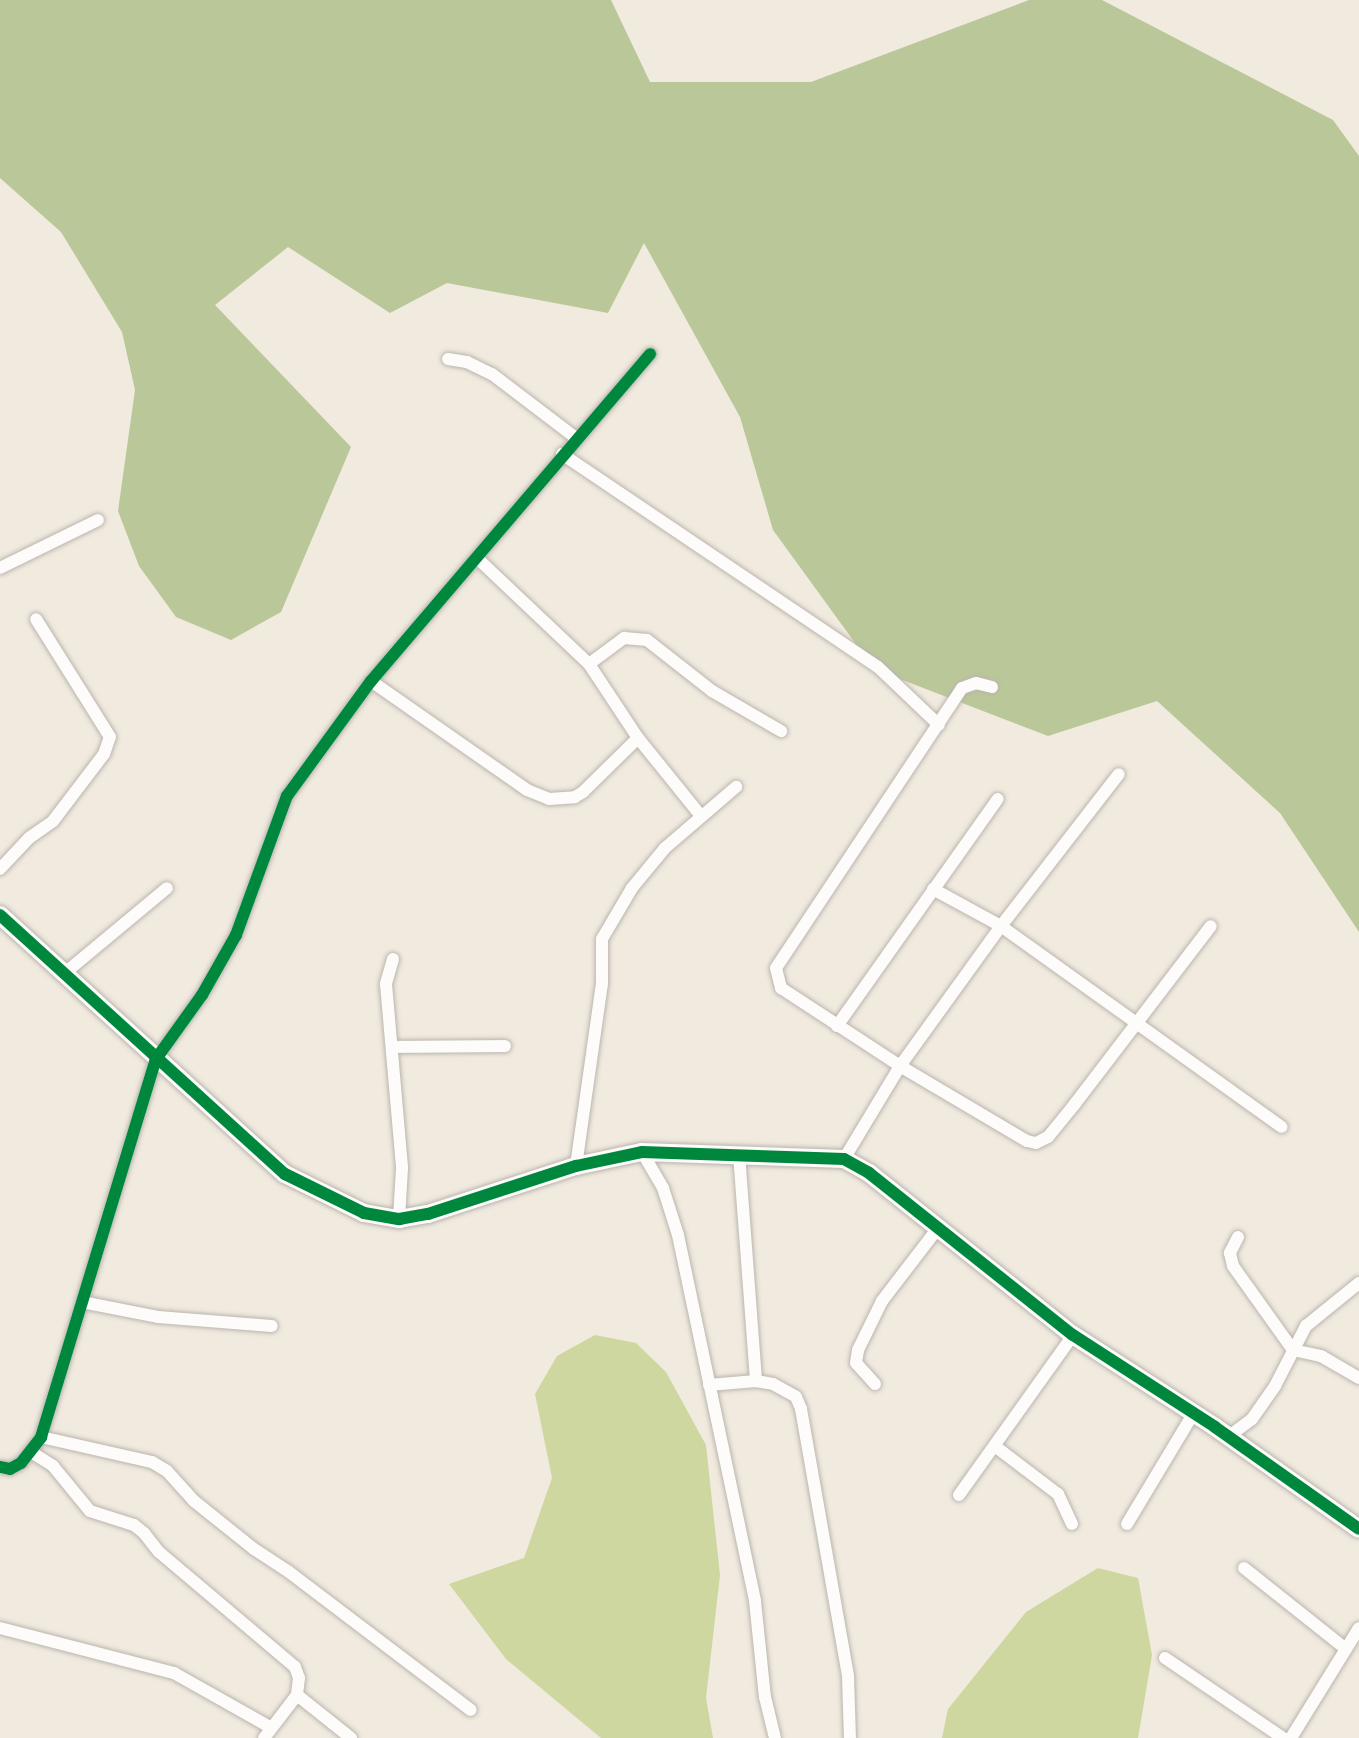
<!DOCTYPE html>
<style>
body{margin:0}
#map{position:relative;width:1359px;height:1738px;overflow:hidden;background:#f1eadf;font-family:"Balsamiq Sans",sans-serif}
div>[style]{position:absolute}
.green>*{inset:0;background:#ced7a0}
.forest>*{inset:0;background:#bac899}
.roads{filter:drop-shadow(0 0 2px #bab5af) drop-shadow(0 0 2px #bab5af)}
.street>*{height:12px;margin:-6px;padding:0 6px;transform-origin:6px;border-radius:6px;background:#fdfcfa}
.secondary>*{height:18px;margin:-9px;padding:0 9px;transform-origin:9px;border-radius:9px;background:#fdfcfa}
.cycleway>*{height:12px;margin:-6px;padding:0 6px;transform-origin:6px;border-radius:6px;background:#00873e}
span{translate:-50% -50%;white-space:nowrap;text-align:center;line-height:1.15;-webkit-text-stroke:8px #fbf7ec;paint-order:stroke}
</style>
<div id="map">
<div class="green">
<i style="clip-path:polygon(595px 1335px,636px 1343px,666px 1372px,706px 1445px,720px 1575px,706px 1698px,713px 1738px,601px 1738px,506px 1659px,449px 1584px,524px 1558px,552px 1478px,535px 1394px,557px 1356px)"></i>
<i style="clip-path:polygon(1098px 1568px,1138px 1578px,1152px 1655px,1138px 1738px,942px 1738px,948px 1709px,1026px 1612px)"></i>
</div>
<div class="forest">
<i style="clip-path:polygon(0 0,611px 0,650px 82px,811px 82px,1029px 0,1102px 0,1333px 120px,1359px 156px,1359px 932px,1280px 813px,1157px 701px,1048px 736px,874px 669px,773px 530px,740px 417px,644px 243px,608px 313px,447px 283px,390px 313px,288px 247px,215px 305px,351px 447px,281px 612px,231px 640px,176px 617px,139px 566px,118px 511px,135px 390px,122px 332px,61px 232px,0 178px)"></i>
</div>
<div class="roads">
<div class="street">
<i style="left:448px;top:359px;width:19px;rotate:9deg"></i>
<i style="left:467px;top:362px;width:28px;rotate:26deg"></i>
<i style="left:492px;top:374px;width:106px;rotate:37.3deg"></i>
<i style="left:562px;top:454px;width:381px;rotate:34deg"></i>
<i style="left:878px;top:667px;width:84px;rotate:43.6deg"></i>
<i style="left:477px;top:558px;width:154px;rotate:43.4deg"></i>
<i style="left:589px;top:664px;width:89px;rotate:56.5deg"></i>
<i style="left:638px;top:738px;width:100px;rotate:51.1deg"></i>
<i style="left:0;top:568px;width:109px;rotate:-26.1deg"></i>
<i style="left:589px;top:664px;width:44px;rotate:-36.6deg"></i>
<i style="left:624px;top:638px;width:23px;rotate:5deg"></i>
<i style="left:647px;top:640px;width:83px;rotate:38.1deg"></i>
<i style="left:712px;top:691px;width:80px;rotate:30.1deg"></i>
<i style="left:371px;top:681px;width:190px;rotate:34.9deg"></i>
<i style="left:527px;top:790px;width:24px;rotate:22deg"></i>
<i style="left:549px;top:799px;width:26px;rotate:-4deg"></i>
<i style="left:575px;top:797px;width:9px;rotate:-32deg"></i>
<i style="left:583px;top:792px;width:77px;rotate:-44.5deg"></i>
<i style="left:992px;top:687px;width:16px;rotate:-166deg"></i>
<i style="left:976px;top:683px;width:15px;rotate:160deg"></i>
<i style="left:962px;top:688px;width:336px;rotate:123.6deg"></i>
<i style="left:776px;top:968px;width:21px;rotate:76deg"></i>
<i style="left:781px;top:988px;width:142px;rotate:33.2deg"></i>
<i style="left:900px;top:1066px;width:147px;rotate:30.6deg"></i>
<i style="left:1027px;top:1141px;width:9px;rotate:13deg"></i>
<i style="left:1036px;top:1143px;width:13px;rotate:-27deg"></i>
<i style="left:1048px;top:1137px;width:41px;rotate:-50.9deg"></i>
<i style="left:1074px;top:1105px;width:225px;rotate:-52.6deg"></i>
<i style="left:0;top:869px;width:42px;rotate:-46.9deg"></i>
<i style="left:29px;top:838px;width:29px;rotate:-35deg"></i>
<i style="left:53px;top:821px;width:84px;rotate:-52.7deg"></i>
<i style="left:104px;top:754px;width:18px;rotate:-71deg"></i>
<i style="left:110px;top:737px;width:139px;rotate:-122.1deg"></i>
<i style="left:933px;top:889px;width:77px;rotate:28.6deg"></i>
<i style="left:1001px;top:926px;width:345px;rotate:35.6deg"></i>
<i style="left:393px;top:959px;width:26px;rotate:106deg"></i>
<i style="left:386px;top:984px;width:185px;rotate:85deg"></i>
<i style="left:402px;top:1168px;width:51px;rotate:93.4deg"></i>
<i style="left:66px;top:972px;width:131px;rotate:-39.7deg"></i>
<i style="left:837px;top:1026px;width:278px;rotate:-54.7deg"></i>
<i style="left:393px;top:1047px;width:112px;rotate:-0.5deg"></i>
<i style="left:642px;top:1152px;width:42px;rotate:59.7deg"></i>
<i style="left:663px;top:1188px;width:49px;rotate:72.3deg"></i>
<i style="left:678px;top:1235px;width:374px;rotate:78.1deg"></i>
<i style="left:755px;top:1601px;width:97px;rotate:84.1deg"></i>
<i style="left:765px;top:1697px;width:42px;rotate:76.3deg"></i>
<i style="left:739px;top:1154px;width:228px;rotate:85.7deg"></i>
<i style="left:844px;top:1159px;width:109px;rotate:-58.9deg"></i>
<i style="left:900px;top:1066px;width:173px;rotate:-54.2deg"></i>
<i style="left:1001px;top:926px;width:192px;rotate:-52.2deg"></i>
<i style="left:576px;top:1166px;width:184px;rotate:-81.9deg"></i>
<i style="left:602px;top:984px;width:45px;rotate:-90deg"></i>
<i style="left:602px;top:939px;width:59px;rotate:-59.5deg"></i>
<i style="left:632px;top:888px;width:52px;rotate:-50.5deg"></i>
<i style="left:665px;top:848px;width:94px;rotate:-40.7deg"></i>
<i style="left:1238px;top:1237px;width:18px;rotate:117deg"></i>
<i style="left:1230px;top:1253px;width:13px;rotate:77deg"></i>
<i style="left:1233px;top:1266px;width:103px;rotate:54.5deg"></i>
<i style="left:1293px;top:1350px;width:29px;rotate:12deg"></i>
<i style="left:1321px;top:1356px;width:44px;rotate:30.1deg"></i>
<i style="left:82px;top:1302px;width:77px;rotate:11.2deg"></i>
<i style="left:158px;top:1317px;width:114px;rotate:4.5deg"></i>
<i style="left:875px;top:1384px;width:28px;rotate:-132deg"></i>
<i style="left:856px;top:1363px;width:13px;rotate:-81deg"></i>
<i style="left:858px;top:1350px;width:55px;rotate:-63.9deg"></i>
<i style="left:882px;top:1301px;width:92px;rotate:-52.5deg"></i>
<i style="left:709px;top:1385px;width:47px;rotate:-4.9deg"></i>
<i style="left:756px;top:1381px;width:17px;rotate:10deg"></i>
<i style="left:773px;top:1384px;width:26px;rotate:29deg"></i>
<i style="left:796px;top:1397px;width:13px;rotate:67deg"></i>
<i style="left:801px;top:1409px;width:271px;rotate:80deg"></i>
<i style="left:848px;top:1676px;width:62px;rotate:88.2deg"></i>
<i style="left:41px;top:1437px;width:114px;rotate:12.7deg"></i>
<i style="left:152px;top:1462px;width:17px;rotate:31deg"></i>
<i style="left:167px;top:1471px;width:40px;rotate:48deg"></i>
<i style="left:194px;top:1501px;width:77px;rotate:38.7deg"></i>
<i style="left:254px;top:1549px;width:42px;rotate:33.3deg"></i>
<i style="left:289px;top:1572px;width:228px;rotate:37.2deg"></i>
<i style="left:1228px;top:1437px;width:30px;rotate:-37deg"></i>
<i style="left:1252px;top:1419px;width:40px;rotate:-55.1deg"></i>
<i style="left:1275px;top:1386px;width:68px;rotate:-62.7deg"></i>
<i style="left:1306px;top:1326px;width:68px;rotate:-39.1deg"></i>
<i style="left:996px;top:1447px;width:78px;rotate:37.2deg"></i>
<i style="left:1058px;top:1494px;width:33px;rotate:65deg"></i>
<i style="left:31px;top:1452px;width:26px;rotate:32deg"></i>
<i style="left:53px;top:1466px;width:58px;rotate:50.6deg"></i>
<i style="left:90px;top:1511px;width:46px;rotate:17.7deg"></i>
<i style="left:134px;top:1525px;width:13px;rotate:39deg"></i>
<i style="left:144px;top:1533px;width:24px;rotate:52deg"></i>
<i style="left:159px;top:1552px;width:178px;rotate:40.2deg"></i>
<i style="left:295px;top:1667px;width:12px;rotate:70deg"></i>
<i style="left:299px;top:1678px;width:17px;rotate:97deg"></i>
<i style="left:297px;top:1695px;width:54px;rotate:127.5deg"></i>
<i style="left:0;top:1467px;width:10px;rotate:11deg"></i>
<i style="left:10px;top:1469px;width:13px;rotate:-29deg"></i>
<i style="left:21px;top:1463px;width:33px;rotate:-52deg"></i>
<i style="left:41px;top:1437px;width:395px;rotate:-73.1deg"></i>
<i style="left:156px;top:1059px;width:79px;rotate:-54.3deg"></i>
<i style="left:202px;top:995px;width:69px;rotate:-60.5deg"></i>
<i style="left:236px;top:935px;width:148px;rotate:-69.9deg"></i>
<i style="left:287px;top:796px;width:142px;rotate:-53.9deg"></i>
<i style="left:371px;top:681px;width:430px;rotate:-49.5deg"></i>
<i style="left:959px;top:1495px;width:196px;rotate:-54.5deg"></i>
<i style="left:1127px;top:1524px;width:128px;rotate:-59deg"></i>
<i style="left:1244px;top:1568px;width:130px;rotate:38.5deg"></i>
<i style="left:0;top:1628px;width:180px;rotate:14.5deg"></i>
<i style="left:174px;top:1673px;width:110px;rotate:29.4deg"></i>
<i style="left:1165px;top:1658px;width:143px;rotate:34.1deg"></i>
<i style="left:297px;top:1695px;width:69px;rotate:38.5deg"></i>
<i style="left:1291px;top:1738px;width:129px;rotate:-58.3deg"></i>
</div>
<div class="secondary">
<i style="left:0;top:915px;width:385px;rotate:42.3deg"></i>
<i style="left:285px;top:1174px;width:88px;rotate:26.3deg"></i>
<i style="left:364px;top:1213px;width:36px;rotate:10deg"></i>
<i style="left:399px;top:1219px;width:29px;rotate:-10deg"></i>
<i style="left:428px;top:1214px;width:156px;rotate:-18deg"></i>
<i style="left:576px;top:1166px;width:67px;rotate:-12deg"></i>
<i style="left:642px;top:1152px;width:202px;rotate:2deg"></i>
<i style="left:844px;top:1159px;width:29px;rotate:29deg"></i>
<i style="left:869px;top:1173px;width:260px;rotate:38.5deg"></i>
<i style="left:1073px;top:1335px;width:169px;rotate:32.9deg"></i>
<i style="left:1215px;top:1427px;width:176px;rotate:35.3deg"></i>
</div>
</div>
<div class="cycleway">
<i style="left:0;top:915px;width:385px;rotate:42.3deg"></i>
<i style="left:285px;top:1174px;width:88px;rotate:26.3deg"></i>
<i style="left:364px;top:1213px;width:36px;rotate:10deg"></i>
<i style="left:399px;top:1219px;width:29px;rotate:-10deg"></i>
<i style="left:428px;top:1214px;width:156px;rotate:-18deg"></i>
<i style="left:576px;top:1166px;width:67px;rotate:-12deg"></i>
<i style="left:642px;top:1152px;width:202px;rotate:2deg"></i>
<i style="left:844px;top:1159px;width:29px;rotate:29deg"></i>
<i style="left:869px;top:1173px;width:260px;rotate:38.5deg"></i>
<i style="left:1073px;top:1335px;width:169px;rotate:32.9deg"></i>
<i style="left:1215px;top:1427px;width:176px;rotate:35.3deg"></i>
<i style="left:0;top:1467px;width:10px;rotate:11deg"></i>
<i style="left:10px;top:1469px;width:13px;rotate:-29deg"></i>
<i style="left:21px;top:1463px;width:33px;rotate:-52deg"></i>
<i style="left:41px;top:1437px;width:395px;rotate:-73.1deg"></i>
<i style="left:156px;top:1059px;width:79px;rotate:-54.3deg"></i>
<i style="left:202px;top:995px;width:69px;rotate:-60.5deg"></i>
<i style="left:236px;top:935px;width:148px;rotate:-69.9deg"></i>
<i style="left:287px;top:796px;width:142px;rotate:-53.9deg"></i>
<i style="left:371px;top:681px;width:430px;rotate:-49.5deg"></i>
</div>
</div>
